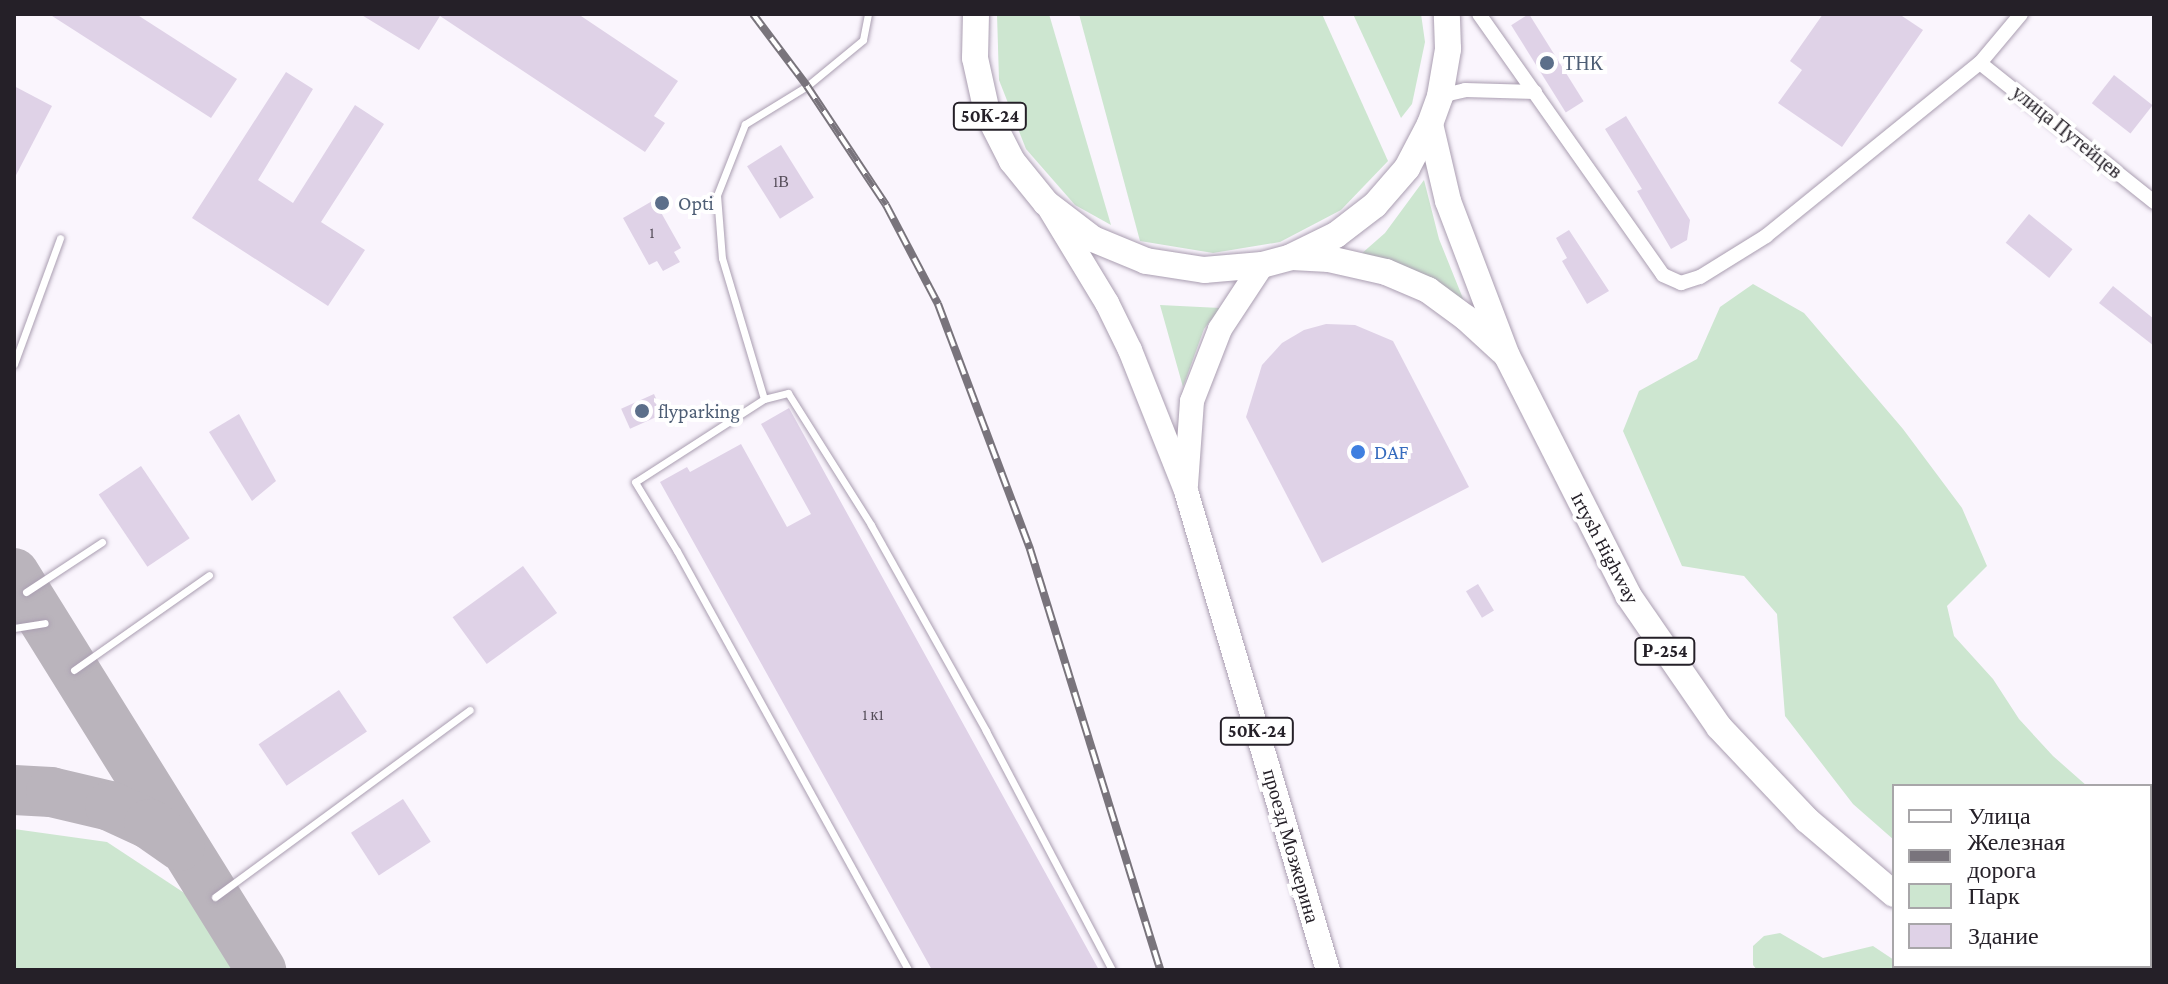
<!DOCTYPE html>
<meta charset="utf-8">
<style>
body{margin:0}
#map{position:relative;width:2168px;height:984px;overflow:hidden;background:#faf5fd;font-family:"Crimson Pro",serif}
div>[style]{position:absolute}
.green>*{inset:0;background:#cde6d0}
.taxiway>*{height:50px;margin:-25px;padding:0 25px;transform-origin:25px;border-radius:25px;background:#bab4bc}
.building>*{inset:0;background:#dfd2e7;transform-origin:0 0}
.roads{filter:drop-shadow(0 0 2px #aa9eb1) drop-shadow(0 0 2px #aa9eb1)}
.lane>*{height:7px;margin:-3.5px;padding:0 3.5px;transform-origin:3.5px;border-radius:3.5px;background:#fff}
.street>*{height:14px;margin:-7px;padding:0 7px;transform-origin:7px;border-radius:7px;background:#fff}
.primary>*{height:24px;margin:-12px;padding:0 12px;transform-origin:12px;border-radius:12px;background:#fff}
.highway>*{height:26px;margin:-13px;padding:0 13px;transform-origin:13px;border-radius:13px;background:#fff}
.rail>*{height:8px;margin-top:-4px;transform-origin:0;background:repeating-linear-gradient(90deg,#fff 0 15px,#79747c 0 30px);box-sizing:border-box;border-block:2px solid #79747c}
.dots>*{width:22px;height:22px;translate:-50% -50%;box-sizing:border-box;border:4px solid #fff;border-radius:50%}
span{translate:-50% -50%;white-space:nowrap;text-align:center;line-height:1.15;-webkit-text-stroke:8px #fff;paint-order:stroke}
.number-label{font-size:16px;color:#544c58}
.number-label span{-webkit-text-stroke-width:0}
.shield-label span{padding:2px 6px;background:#fff;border:2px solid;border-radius:6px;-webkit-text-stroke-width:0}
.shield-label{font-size:18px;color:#252028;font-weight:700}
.service-label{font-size:20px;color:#4e5e75}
.left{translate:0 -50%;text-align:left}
.street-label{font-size:20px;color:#252028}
.shop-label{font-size:20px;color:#366cbe}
.frame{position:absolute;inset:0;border:16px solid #252028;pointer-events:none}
.legend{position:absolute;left:1892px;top:784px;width:260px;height:184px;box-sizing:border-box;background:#fff;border:2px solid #a8a6a9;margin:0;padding:10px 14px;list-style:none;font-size:24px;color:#252028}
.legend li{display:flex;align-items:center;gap:16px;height:40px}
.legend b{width:40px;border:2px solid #a8a6a9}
</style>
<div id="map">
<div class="green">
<i style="clip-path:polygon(997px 14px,1049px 14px,1111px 225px,1075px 205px,1026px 149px,999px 80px)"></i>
<i style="clip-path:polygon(1079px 14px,1322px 14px,1388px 161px,1341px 210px,1280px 242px,1213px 253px,1140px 241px)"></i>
<i style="clip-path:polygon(1353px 14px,1421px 14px,1425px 42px,1412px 104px,1401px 118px)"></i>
<i style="clip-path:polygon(1424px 180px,1439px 239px,1466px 306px,1360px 255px,1385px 233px)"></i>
<i style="clip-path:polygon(1753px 284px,1804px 313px,1903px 429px,1962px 508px,1987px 566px,1947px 606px,1954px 636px,1993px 679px,2019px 719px,2053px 756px,2087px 786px,1894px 786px,1894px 840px,1853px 804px,1785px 716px,1777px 614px,1744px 576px,1682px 566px,1623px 431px,1639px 391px,1697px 359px,1720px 307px)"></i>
<i style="clip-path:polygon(1160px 305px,1220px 308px,1204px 329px,1183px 387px)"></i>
<i style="clip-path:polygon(14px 829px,107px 842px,198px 902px,241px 970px,14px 970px)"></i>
<i style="clip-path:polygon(1780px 933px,1823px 958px,1873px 946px,1894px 960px,1894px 966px,1910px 970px,1757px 970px,1753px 965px,1753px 946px,1764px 936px)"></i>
</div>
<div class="taxiway">
<i style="left:14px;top:573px;width:468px;rotate:58.1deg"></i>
<i style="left:14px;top:790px;width:37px;rotate:3deg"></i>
<i style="left:51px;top:792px;width:61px;rotate:13.3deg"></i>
<i style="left:110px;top:806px;width:43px;rotate:24.8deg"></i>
<i style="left:149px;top:824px;width:38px;rotate:35deg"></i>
</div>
<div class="building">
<i style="clip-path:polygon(49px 14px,136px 14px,237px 79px,211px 118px)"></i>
<i style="clip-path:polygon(360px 14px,578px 14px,678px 81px,654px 116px,665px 123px,645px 152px,440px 16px,419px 50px)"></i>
<i style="left:1529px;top:14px;width:103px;height:21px;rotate:58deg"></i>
<i style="clip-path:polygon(1823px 14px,1899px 14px,1923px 30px,1842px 147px,1778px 103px,1802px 70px,1790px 61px)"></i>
<i style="clip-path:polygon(286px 72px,313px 89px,258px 180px,293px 203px,355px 105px,384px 124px,321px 222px,365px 250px,328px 306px,192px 218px)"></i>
<i style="left:2114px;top:75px;width:49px;height:36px;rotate:38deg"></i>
<i style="clip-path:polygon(14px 86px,52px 106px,14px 179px)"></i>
<i style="clip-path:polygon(1626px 116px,1690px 220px,1687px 240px,1671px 249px,1637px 191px,1642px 189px,1605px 129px)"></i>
<i style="left:781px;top:145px;width:62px;height:40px;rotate:58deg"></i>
<i style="clip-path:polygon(654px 200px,681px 248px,674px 252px,680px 262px,663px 271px,657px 261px,649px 265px,623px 218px)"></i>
<i style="left:2029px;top:214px;width:56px;height:37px;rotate:39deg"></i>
<i style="clip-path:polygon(1569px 230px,1609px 291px,1587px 304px,1562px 261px,1567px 258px,1556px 238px)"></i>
<i style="clip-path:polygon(2113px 286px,2154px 319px,2154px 346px,2099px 303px)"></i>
<i style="clip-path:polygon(1326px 324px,1355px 325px,1393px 341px,1469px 487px,1322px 563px,1246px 417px,1262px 365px,1282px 343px,1304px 330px)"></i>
<i style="left:654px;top:394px;width:22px;height:36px;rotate:66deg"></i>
<i style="clip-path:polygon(789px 408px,1099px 970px,932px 970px,660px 482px,687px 467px,690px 472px,741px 444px,787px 527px,811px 514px,761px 424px)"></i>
<i style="clip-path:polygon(239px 414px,276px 481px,252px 501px,209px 432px)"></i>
<i style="left:141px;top:466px;width:87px;height:51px;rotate:56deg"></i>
<i style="left:523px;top:566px;width:58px;height:87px;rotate:54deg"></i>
<i style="left:1478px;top:584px;width:31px;height:14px;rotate:59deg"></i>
<i style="left:339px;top:690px;width:50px;height:97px;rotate:56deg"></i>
<i style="left:403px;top:799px;width:51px;height:62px;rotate:57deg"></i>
</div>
<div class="roads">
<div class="lane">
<i style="left:868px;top:14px;width:26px;rotate:101deg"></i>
<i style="left:863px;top:40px;width:72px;rotate:140.6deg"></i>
<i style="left:807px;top:86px;width:73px;rotate:148.5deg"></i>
<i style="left:745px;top:124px;width:76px;rotate:111.5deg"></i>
<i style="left:717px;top:195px;width:63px;rotate:85.5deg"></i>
<i style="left:722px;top:258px;width:147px;rotate:73.4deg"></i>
<i style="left:764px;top:399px;width:153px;rotate:147.2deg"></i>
<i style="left:635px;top:482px;width:81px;rotate:58.7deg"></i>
<i style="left:677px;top:551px;width:478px;rotate:61.1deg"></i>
<i style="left:14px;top:364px;width:134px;rotate:-69.9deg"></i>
<i style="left:764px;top:399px;width:25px;rotate:-14deg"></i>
<i style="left:788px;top:393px;width:156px;rotate:57.8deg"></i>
<i style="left:871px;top:525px;width:236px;rotate:60.8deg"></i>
<i style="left:986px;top:731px;width:270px;rotate:62.2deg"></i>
<i style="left:26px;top:592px;width:91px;rotate:-33.3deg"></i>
<i style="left:14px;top:628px;width:31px;rotate:-9deg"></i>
<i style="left:74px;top:670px;width:165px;rotate:-35.1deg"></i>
<i style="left:215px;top:897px;width:316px;rotate:-36.3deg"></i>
</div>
<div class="street">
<i style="left:1479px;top:14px;width:319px;rotate:54.8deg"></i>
<i style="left:1663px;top:275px;width:20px;rotate:24deg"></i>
<i style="left:1681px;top:283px;width:20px;rotate:-18deg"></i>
<i style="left:1700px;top:277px;width:78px;rotate:-31.8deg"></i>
<i style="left:1766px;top:236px;width:275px;rotate:-39deg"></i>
<i style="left:1980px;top:63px;width:64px;rotate:-50.1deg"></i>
<i style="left:1980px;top:63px;width:223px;rotate:38.6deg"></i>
<i style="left:1440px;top:96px;width:26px;rotate:-13deg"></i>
<i style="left:1465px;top:90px;width:70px;rotate:1.6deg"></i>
</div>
<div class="primary">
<i style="left:1050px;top:209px;width:110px;rotate:58.8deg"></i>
<i style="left:1107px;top:303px;width:52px;rotate:63.9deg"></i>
<i style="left:1130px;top:350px;width:152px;rotate:68.3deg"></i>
<i style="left:1186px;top:491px;width:500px;rotate:73.5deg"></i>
<i style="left:1186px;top:485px;width:84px;rotate:-85.9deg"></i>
<i style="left:1192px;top:401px;width:77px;rotate:-68.7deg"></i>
<i style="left:1220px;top:329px;width:77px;rotate:-56.7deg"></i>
</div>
<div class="highway">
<i style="left:976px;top:14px;width:44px;rotate:91.3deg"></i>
<i style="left:975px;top:58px;width:55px;rotate:77.5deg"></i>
<i style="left:987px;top:112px;width:55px;rotate:63deg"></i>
<i style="left:1012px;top:161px;width:54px;rotate:51deg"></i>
<i style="left:1046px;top:203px;width:59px;rotate:37.5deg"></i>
<i style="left:1093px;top:239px;width:57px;rotate:22.5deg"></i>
<i style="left:1146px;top:261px;width:59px;rotate:8.8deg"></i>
<i style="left:1204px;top:270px;width:58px;rotate:-4.9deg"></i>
<i style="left:1262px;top:265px;width:30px;rotate:-15deg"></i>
<i style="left:1291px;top:257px;width:50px;rotate:-26.1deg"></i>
<i style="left:1336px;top:235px;width:49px;rotate:-37.6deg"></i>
<i style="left:1375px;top:205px;width:49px;rotate:-49.1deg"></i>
<i style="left:1407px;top:168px;width:50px;rotate:-62.4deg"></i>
<i style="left:1430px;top:124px;width:30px;rotate:-70deg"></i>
<i style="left:1440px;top:96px;width:48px;rotate:-80.3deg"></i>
<i style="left:1448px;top:49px;width:35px;rotate:-92deg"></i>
<i style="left:1430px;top:124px;width:79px;rotate:76.8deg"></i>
<i style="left:1448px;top:201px;width:166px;rotate:69.2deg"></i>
<i style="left:1507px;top:356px;width:268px;rotate:63.1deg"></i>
<i style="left:1628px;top:595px;width:160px;rotate:55.4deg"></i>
<i style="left:1719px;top:727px;width:128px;rotate:46.6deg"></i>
<i style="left:1807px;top:820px;width:114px;rotate:40.4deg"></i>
<i style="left:1292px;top:257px;width:37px;rotate:3deg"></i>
<i style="left:1329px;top:259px;width:58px;rotate:12.8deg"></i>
<i style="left:1386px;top:272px;width:46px;rotate:23.2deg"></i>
<i style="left:1428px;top:290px;width:47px;rotate:36.4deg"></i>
<i style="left:1466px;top:318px;width:49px;rotate:42.5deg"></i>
<i style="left:1995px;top:966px;width:7px;rotate:34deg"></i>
</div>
</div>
<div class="rail">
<i style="left:753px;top:14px;width:90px;rotate:53.1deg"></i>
<i style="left:807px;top:86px;width:143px;rotate:56.4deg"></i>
<i style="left:886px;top:205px;width:112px;rotate:62.3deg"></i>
<i style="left:938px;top:304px;width:262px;rotate:69.4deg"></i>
<i style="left:1030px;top:549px;width:441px;rotate:72.8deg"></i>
</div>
<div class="dots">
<i style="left:1547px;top:63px;background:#5c6f8a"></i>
<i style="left:662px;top:203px;background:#5c6f8a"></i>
<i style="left:642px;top:411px;background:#5c6f8a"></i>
<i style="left:1358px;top:452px;background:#3f7fe0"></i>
</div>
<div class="number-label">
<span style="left:781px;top:182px">1В</span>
<span style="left:652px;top:233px">1</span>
<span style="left:873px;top:715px">1 к1</span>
</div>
<div class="shield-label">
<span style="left:990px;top:116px">50К-24</span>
<span style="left:1665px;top:651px">Р-254</span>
<span style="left:1257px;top:731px">50К-24</span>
</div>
<div class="service-label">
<span class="left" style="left:1563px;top:63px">ТНК</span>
<span class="left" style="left:678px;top:203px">Opti</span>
<span class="left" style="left:658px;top:411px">flyparking</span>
</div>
<div class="street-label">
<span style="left:2067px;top:132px;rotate:39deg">улица Путейцев</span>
<span style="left:1605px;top:548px;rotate:62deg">Irtysh Highway</span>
<span style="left:1291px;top:846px;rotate:74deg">проезд Мозжерина</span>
</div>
<div class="shop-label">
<span class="left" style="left:1374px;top:452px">DAF</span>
</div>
<div class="frame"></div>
<ul class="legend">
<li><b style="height:10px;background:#fff"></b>Улица</li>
<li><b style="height:10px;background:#79747c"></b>Железная дорога</li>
<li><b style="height:22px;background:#cde6d0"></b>Парк</li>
<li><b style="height:22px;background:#dfd2e7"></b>Здание</li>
</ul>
</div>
